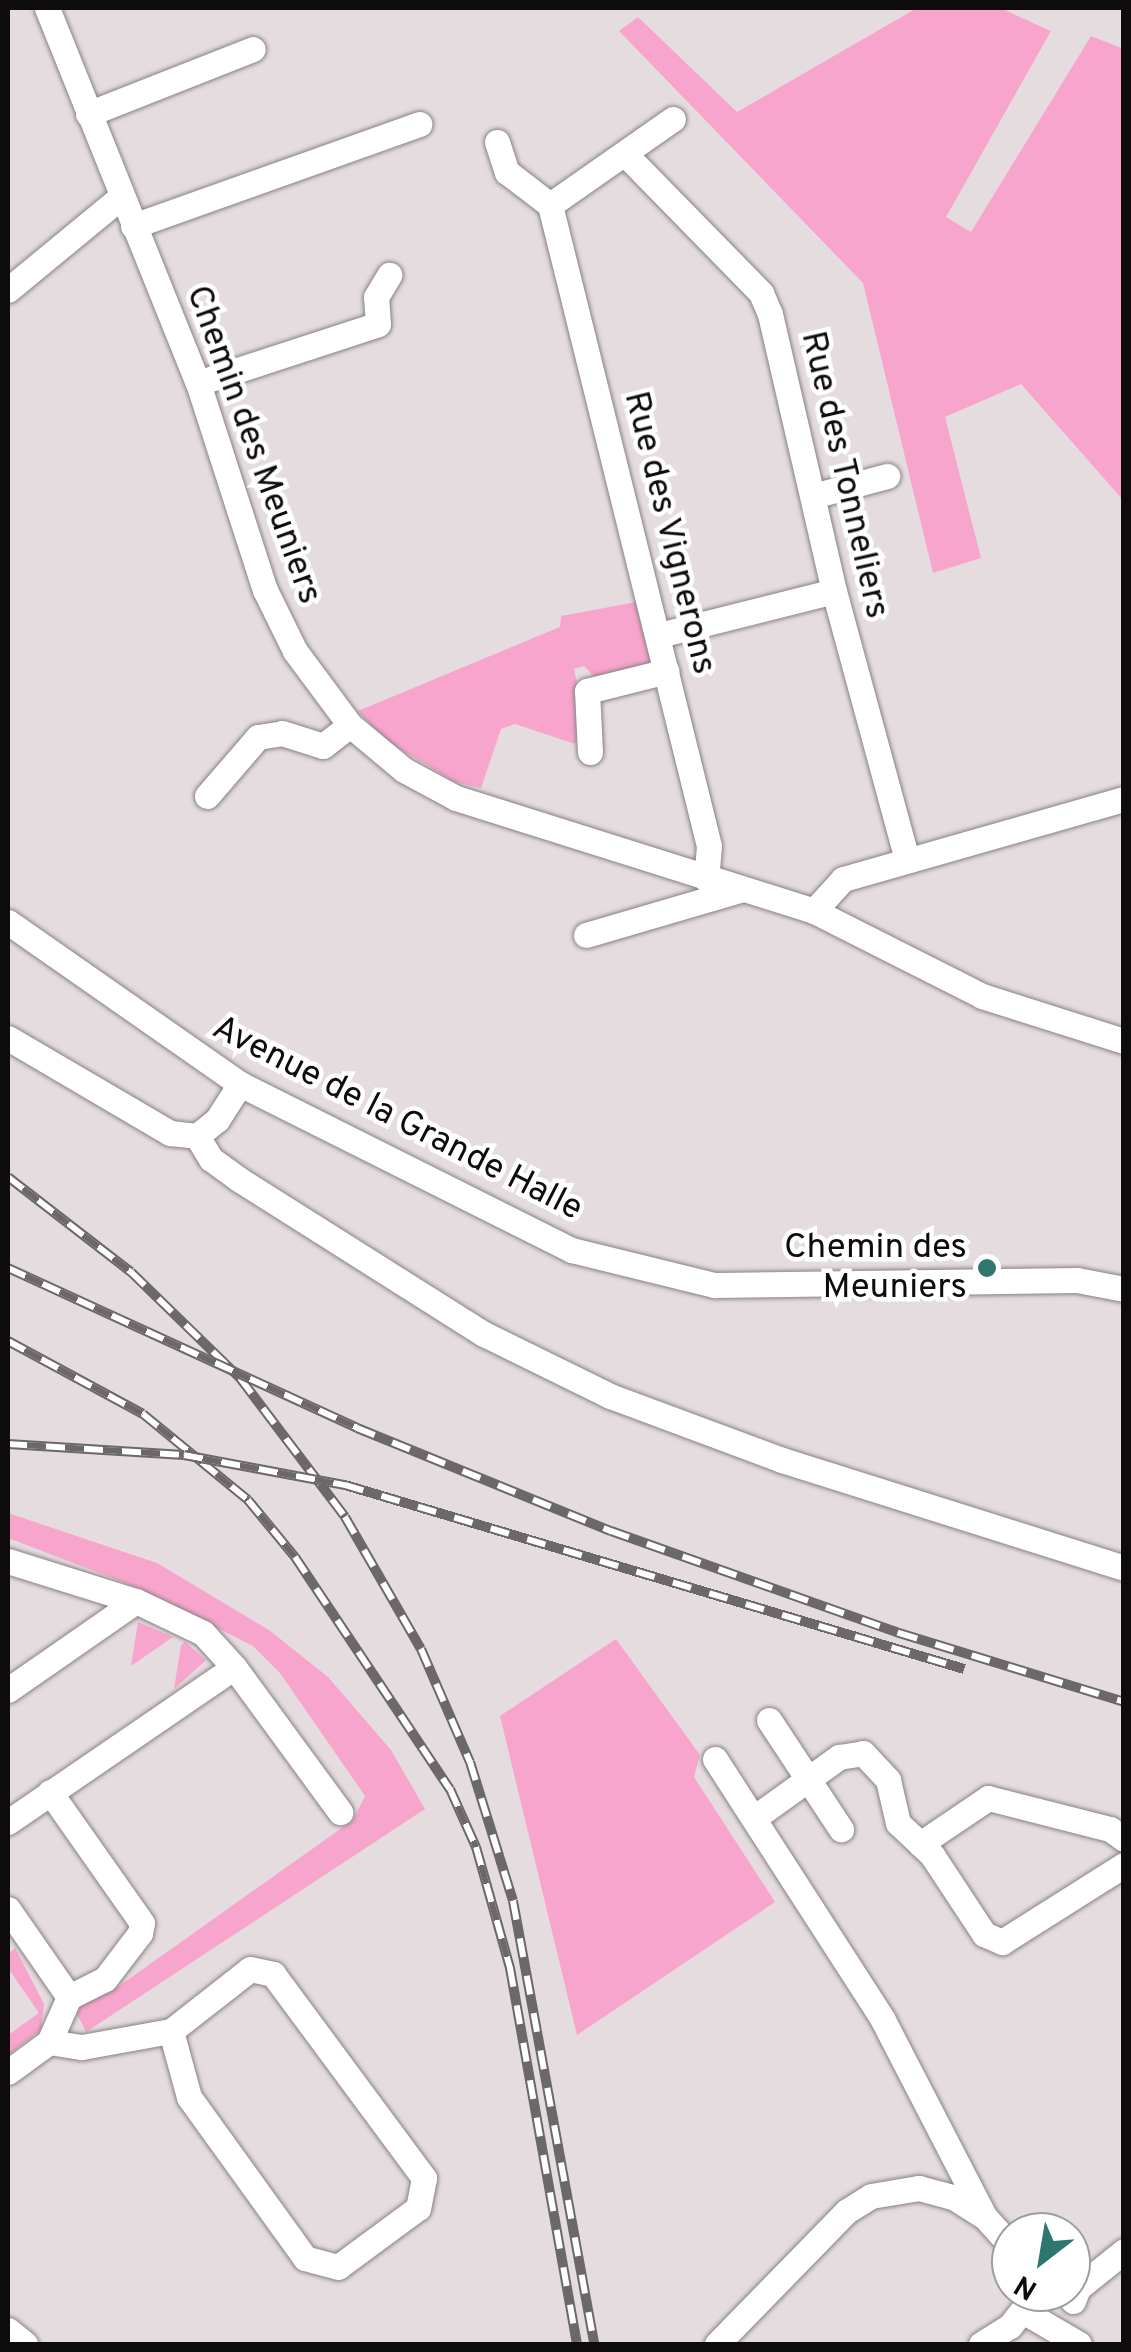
<!DOCTYPE html>
<style>
body{margin:0}
#map{position:relative;width:1131px;height:2352px;overflow:hidden;background:#e5dce0;font-family:Overpass,sans-serif}
div>[style]{position:absolute}
.green>*{inset:0;background:#f8a5cd}
.roads{filter:drop-shadow(0 0 2px #888184) drop-shadow(0 0 2px #888184)}
.minor>*{height:25px;margin:-12.5px;padding:0 12.5px;transform-origin:12.5px;border-radius:12.5px;background:#fff}
.rail>*{height:10px;margin-top:-5px;transform-origin:0;background:repeating-linear-gradient(90deg,#fff 0 19px,#6c676a 0 38px);box-sizing:border-box;border-block:2px solid #6c676a}
.dots>*{width:28px;height:28px;translate:-50% -50%;box-sizing:border-box;border:5px solid #fff;border-radius:50%}
span{translate:-50% -50%;white-space:nowrap;text-align:center;line-height:1.15;-webkit-text-stroke:9px #fff;paint-order:stroke}
.street-label{font-size:35px;color:#0d0b0c}
.poi-label{font-size:35px;color:#0d0b0c}
.right{translate:-100% -50%;text-align:right}
.frame{position:absolute;inset:0;border:10px solid #0d0b0c;pointer-events:none}
.north{position:absolute;left:991px;top:2212px;width:100px;height:100px;box-sizing:border-box;background:#fff;border:2px solid #9e9d9e;border-radius:50%;rotate:211deg;font-size:28px;font-weight:700;line-height:40px;text-align:center;color:#0d0b0c}
.north::after{content:'';display:block;margin:auto;width:35px;height:45px;background:#2f766e;clip-path:polygon(50% 0,100% 100%,50% 72%,0 100%)}
</style>
<div id="map">
<div class="green">
<i style="clip-path:polygon(917px 8px,1000px 8px,1051px 31px,946px 217px,971px 232px,1091px 36px,1124px 49px,1123px 500px,1021px 384px,945px 417px,981px 558px,933px 573px,863px 283px,619px 31px,638px 17px,737px 112px)"></i>
<i style="clip-path:polygon(642px 601px,660px 664px,599px 682px,584px 666px,574px 669px,584px 715px,575px 744px,515px 724px,501px 729px,481px 788px,455px 782px,385px 740px,358px 711px,560px 627px,561px 616px)"></i>
<i style="clip-path:polygon(8px 1513px,157px 1563px,269px 1630px,328px 1677px,391px 1750px,425px 1809px,86px 2032px,77px 2014px,83px 2001px,112px 1991px,353px 1820px,365px 1796px,280px 1673px,253px 1646px,136px 1587px,8px 1538px)"></i>
<i style="clip-path:polygon(138px 1622px,173px 1637px,131px 1666px)"></i>
<i style="clip-path:polygon(616px 1639px,700px 1755px,694px 1777px,775px 1902px,577px 2035px,500px 1716px)"></i>
<i style="clip-path:polygon(185px 1642px,206px 1660px,174px 1689px,181px 1645px)"></i>
<i style="clip-path:polygon(15px 1948px,44px 2004px,41px 2030px,8px 2055px,8px 2035px,39px 2013px,8px 1968px,8px 1954px)"></i>
</div>
<div class="roads">
<div class="minor">
<i style="left:47px;top:8px;width:404px;rotate:68.1deg"></i>
<i style="left:198px;top:383px;width:218px;rotate:72.1deg"></i>
<i style="left:265px;top:590px;width:68px;rotate:63.8deg"></i>
<i style="left:295px;top:651px;width:92px;rotate:53.4deg"></i>
<i style="left:350px;top:725px;width:70px;rotate:39.8deg"></i>
<i style="left:404px;top:770px;width:59px;rotate:28.3deg"></i>
<i style="left:456px;top:798px;width:375px;rotate:17.5deg"></i>
<i style="left:814px;top:911px;width:188px;rotate:26.8deg"></i>
<i style="left:982px;top:996px;width:149px;rotate:17.6deg"></i>
<i style="left:88px;top:114px;width:177px;rotate:-21.5deg"></i>
<i style="left:497px;top:142px;width:32px;rotate:72deg"></i>
<i style="left:507px;top:172px;width:54px;rotate:37.5deg"></i>
<i style="left:627px;top:156px;width:192px;rotate:45.6deg"></i>
<i style="left:761px;top:293px;width:23px;rotate:67deg"></i>
<i style="left:770px;top:314px;width:284px;rotate:77deg"></i>
<i style="left:834px;top:591px;width:279px;rotate:74.8deg"></i>
<i style="left:550px;top:205px;width:660px;rotate:76.07deg"></i>
<i style="left:709px;top:846px;width:33px;rotate:95deg"></i>
<i style="left:550px;top:205px;width:150px;rotate:-35deg"></i>
<i style="left:133px;top:226px;width:304px;rotate:-19.6deg"></i>
<i style="left:8px;top:290px;width:146px;rotate:-39.5deg"></i>
<i style="left:198px;top:383px;width:189px;rotate:-18.1deg"></i>
<i style="left:378px;top:324px;width:27px;rotate:-94deg"></i>
<i style="left:376px;top:297px;width:26px;rotate:-59deg"></i>
<i style="left:813px;top:496px;width:77px;rotate:-15.1deg"></i>
<i style="left:659px;top:635px;width:180px;rotate:-14.1deg"></i>
<i style="left:590px;top:752px;width:61px;rotate:-92.8deg"></i>
<i style="left:587px;top:691px;width:82px;rotate:-14deg"></i>
<i style="left:207px;top:796px;width:78px;rotate:-49.2deg"></i>
<i style="left:258px;top:737px;width:24px;rotate:-9deg"></i>
<i style="left:282px;top:733px;width:43px;rotate:17.6deg"></i>
<i style="left:323px;top:746px;width:34px;rotate:-38deg"></i>
<i style="left:814px;top:911px;width:43px;rotate:-47.8deg"></i>
<i style="left:843px;top:879px;width:292px;rotate:-15.9deg"></i>
<i style="left:8px;top:922px;width:283px;rotate:34.9deg"></i>
<i style="left:240px;top:1084px;width:371px;rotate:26.6deg"></i>
<i style="left:572px;top:1250px;width:147px;rotate:13.8deg"></i>
<i style="left:715px;top:1285px;width:362px;rotate:-0.8deg"></i>
<i style="left:1077px;top:1280px;width:48px;rotate:10.8deg"></i>
<i style="left:586px;top:935px;width:160px;rotate:-16.3deg"></i>
<i style="left:8px;top:1038px;width:188px;rotate:30.4deg"></i>
<i style="left:170px;top:1133px;width:27px;rotate:6deg"></i>
<i style="left:197px;top:1136px;width:26px;rotate:-39deg"></i>
<i style="left:217px;top:1120px;width:43px;rotate:-57.4deg"></i>
<i style="left:197px;top:1136px;width:27px;rotate:59deg"></i>
<i style="left:211px;top:1159px;width:36px;rotate:36deg"></i>
<i style="left:240px;top:1180px;width:289px;rotate:32.3deg"></i>
<i style="left:484px;top:1334px;width:140px;rotate:26.2deg"></i>
<i style="left:610px;top:1396px;width:184px;rotate:20.4deg"></i>
<i style="left:782px;top:1460px;width:359px;rotate:17.5deg"></i>
<i style="left:8px;top:1561px;width:134px;rotate:17.4deg"></i>
<i style="left:136px;top:1601px;width:156px;rotate:145.2deg"></i>
<i style="left:136px;top:1601px;width:74px;rotate:25.5deg"></i>
<i style="left:203px;top:1633px;width:46px;rotate:47.6deg"></i>
<i style="left:769px;top:1720px;width:131px;rotate:56.6deg"></i>
<i style="left:715px;top:1759px;width:310px;rotate:57.2deg"></i>
<i style="left:883px;top:2020px;width:220px;rotate:62.7deg"></i>
<i style="left:754px;top:1818px;width:105px;rotate:-35.7deg"></i>
<i style="left:839px;top:1757px;width:24px;rotate:-9deg"></i>
<i style="left:863px;top:1753px;width:37px;rotate:47deg"></i>
<i style="left:888px;top:1780px;width:44px;rotate:76.9deg"></i>
<i style="left:898px;top:1823px;width:47px;rotate:43.3deg"></i>
<i style="left:932px;top:1855px;width:95px;rotate:56.6deg"></i>
<i style="left:984px;top:1934px;width:20px;rotate:24deg"></i>
<i style="left:1002px;top:1942px;width:144px;rotate:-32.3deg"></i>
<i style="left:8px;top:1822px;width:274px;rotate:-34.4deg"></i>
<i style="left:234px;top:1667px;width:180px;rotate:53.8deg"></i>
<i style="left:920px;top:1844px;width:82px;rotate:-34.1deg"></i>
<i style="left:988px;top:1798px;width:126px;rotate:14.3deg"></i>
<i style="left:1110px;top:1829px;width:17px;rotate:36deg"></i>
<i style="left:8px;top:1909px;width:107px;rotate:55.3deg"></i>
<i style="left:69px;top:1997px;width:40px;rotate:-26.6deg"></i>
<i style="left:105px;top:1979px;width:58px;rotate:-52.7deg"></i>
<i style="left:140px;top:1933px;width:10px;rotate:-79deg"></i>
<i style="left:142px;top:1923px;width:160px;rotate:-125.1deg"></i>
<i style="left:49px;top:2042px;width:33px;rotate:9deg"></i>
<i style="left:82px;top:2047px;width:90px;rotate:-10.2deg"></i>
<i style="left:171px;top:2031px;width:100px;rotate:-38.1deg"></i>
<i style="left:250px;top:1969px;width:24px;rotate:12deg"></i>
<i style="left:273px;top:1974px;width:254px;rotate:53.5deg"></i>
<i style="left:424px;top:2178px;width:31px;rotate:101deg"></i>
<i style="left:418px;top:2208px;width:99px;rotate:143.6deg"></i>
<i style="left:338px;top:2267px;width:34px;rotate:-165deg"></i>
<i style="left:305px;top:2258px;width:198px;rotate:-125.8deg"></i>
<i style="left:189px;top:2097px;width:68px;rotate:-105.3deg"></i>
<i style="left:8px;top:2072px;width:51px;rotate:-36.2deg"></i>
<i style="left:49px;top:2042px;width:49px;rotate:-66deg"></i>
<i style="left:1033px;top:2292px;width:25px;rotate:90deg"></i>
<i style="left:1033px;top:2317px;width:53px;rotate:30.4deg"></i>
<i style="left:1073px;top:2301px;width:14px;rotate:-69deg"></i>
<i style="left:1078px;top:2288px;width:59px;rotate:-38.8deg"></i>
<i style="left:8px;top:2330px;width:22px;rotate:39deg"></i>
<i style="left:717px;top:2344px;width:186px;rotate:-45.7deg"></i>
<i style="left:847px;top:2211px;width:28px;rotate:-32deg"></i>
<i style="left:871px;top:2196px;width:49px;rotate:-9.5deg"></i>
<i style="left:919px;top:2188px;width:35px;rotate:15deg"></i>
<i style="left:953px;top:2197px;width:36px;rotate:32deg"></i>
<i style="left:984px;top:2216px;width:40px;rotate:48deg"></i>
<i style="left:981px;top:2344px;width:34px;rotate:-32deg"></i>
<i style="left:1010px;top:2326px;width:31px;rotate:-52deg"></i>
</div>
</div>
<div class="rail">
<i style="left:8px;top:1177px;width:155px;rotate:37.7deg"></i>
<i style="left:131px;top:1272px;width:152px;rotate:44.2deg"></i>
<i style="left:240px;top:1378px;width:174px;rotate:52.9deg"></i>
<i style="left:345px;top:1517px;width:152px;rotate:60.1deg"></i>
<i style="left:421px;top:1649px;width:123px;rotate:66.6deg"></i>
<i style="left:470px;top:1762px;width:145px;rotate:72.8deg"></i>
<i style="left:513px;top:1901px;width:450px;rotate:79.6deg"></i>
<i style="left:8px;top:1268px;width:384px;rotate:24.6deg"></i>
<i style="left:357px;top:1428px;width:274px;rotate:22.1deg"></i>
<i style="left:611px;top:1531px;width:306px;rotate:19.5deg"></i>
<i style="left:899px;top:1633px;width:235px;rotate:17deg"></i>
<i style="left:8px;top:1341px;width:153px;rotate:28.4deg"></i>
<i style="left:143px;top:1414px;width:136px;rotate:39.3deg"></i>
<i style="left:248px;top:1500px;width:74px;rotate:50.5deg"></i>
<i style="left:295px;top:1557px;width:279px;rotate:56.3deg"></i>
<i style="left:450px;top:1789px;width:64px;rotate:65.9deg"></i>
<i style="left:476px;top:1847px;width:126px;rotate:74.3deg"></i>
<i style="left:510px;top:1968px;width:382px;rotate:79.9deg"></i>
<i style="left:8px;top:1444px;width:176px;rotate:3.6deg"></i>
<i style="left:184px;top:1455px;width:164px;rotate:10.6deg"></i>
<i style="left:345px;top:1485px;width:646px;rotate:16.55deg"></i>
</div>
<div class="dots">
<i style="left:987px;top:1268px;background:#2f766e"></i>
</div>
<div class="street-label">
<span style="left:253px;top:445px;rotate:70deg">Chemin des Meuniers</span>
<span style="left:844px;top:475px;rotate:77deg">Rue des Tonneliers</span>
<span style="left:669px;top:533px;rotate:76deg">Rue des Vignerons</span>
<span style="left:397px;top:1119px;rotate:27deg">Avenue de la Grande Halle</span>
</div>
<div class="poi-label">
<span class="right" style="left:967px;top:1268px">Chemin des<br>Meuniers</span>
</div>
<div class="frame"></div>
<div class="north">N</div>
</div>
